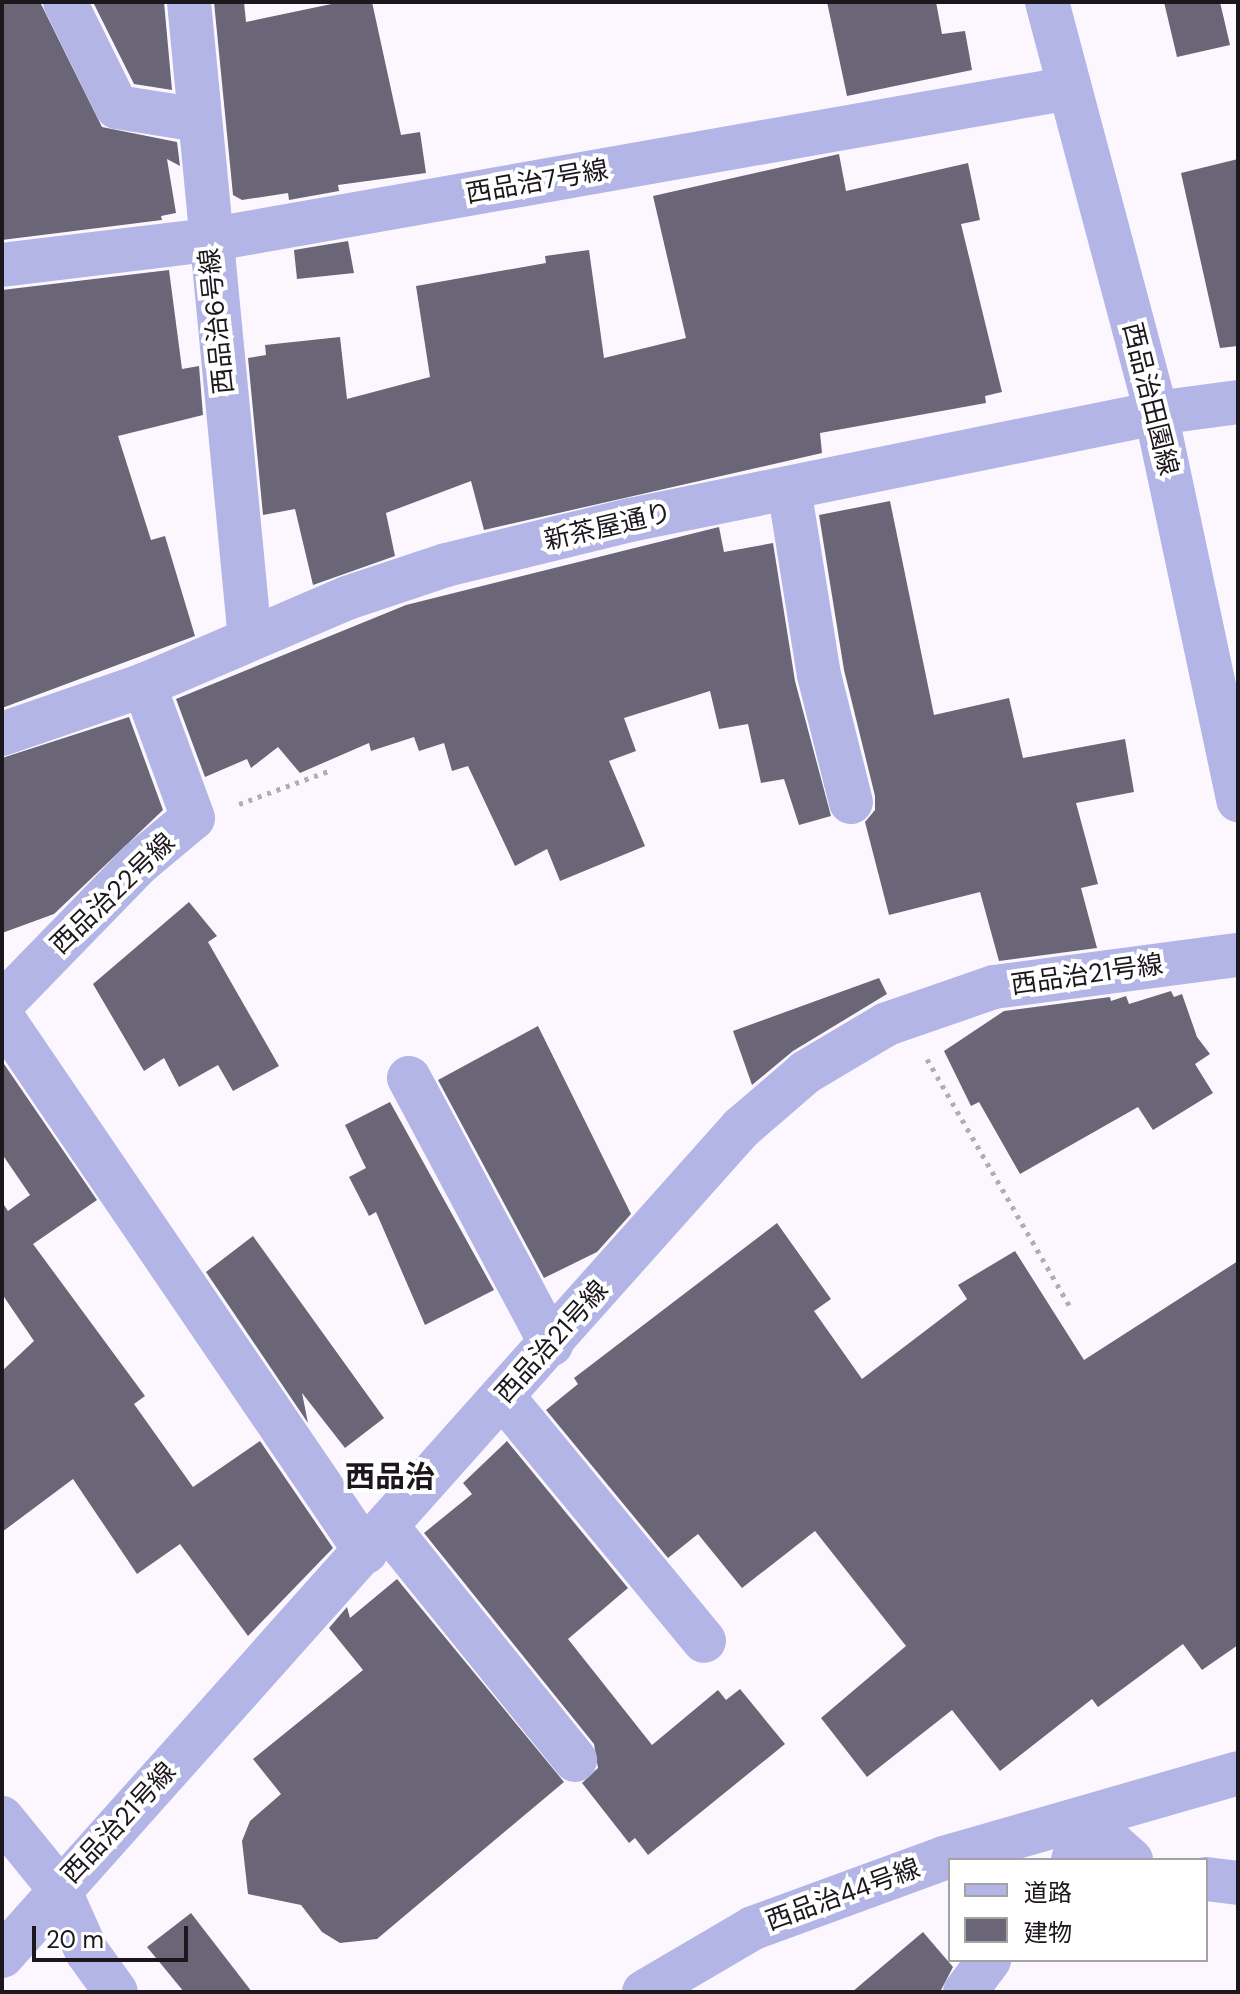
<!DOCTYPE html>
<meta charset="utf-8">
<style>
body{margin:0}
#map{position:relative;width:1240px;height:1994px;overflow:hidden;background:#fcf7fe;font-family:"DM Sans","Noto Sans JP",sans-serif}
div>[style]{position:absolute}
.building>*{inset:0;background:#6a6677}
.path>*{height:5px;margin-top:-2.5px;transform-origin:0;background:repeating-linear-gradient(90deg,#b2adb4 0 4px,transparent 0 10px)}
.minor>*{height:44px;margin:-22px;padding:0 22px;transform-origin:22px;border-radius:22px;background:#b2b5e6}
span{translate:-50% -50%;white-space:nowrap;text-align:center;line-height:1.15;-webkit-text-stroke:8px #fff;paint-order:stroke}
.street-label{font-size:26px;color:#1c171d}
.quarter-label{font-size:30px;color:#1c171d;font-weight:700}
.frame{position:absolute;inset:0;border:4px solid #1c171d;pointer-events:none}
.legend{position:absolute;left:948px;top:1858px;width:260px;height:104px;box-sizing:border-box;background:#fff;border:2px solid #a4a2a5;margin:0;padding:10px 14px;list-style:none;font-size:24px;color:#1c171d}
.legend li{display:flex;align-items:center;gap:16px;height:40px}
.legend b{width:40px;border:2px solid #a4a2a5}
.scale{position:absolute;left:32px;top:1926px;width:156px;height:36px;box-sizing:border-box;border:4px solid #1c171d;border-top:0;padding-left:10px;font-size:24px;line-height:28px;white-space:nowrap;color:#1c171d;-webkit-text-stroke:6px #fff;paint-order:stroke}
</style>
<div id="map">
<div class="building">
<i style="clip-path:polygon(2px 2px,40px 2px,102px 127px,177px 142px,180px 166px,167px 159px,176px 213px,161px 216px,162px 220px,2px 240px)"></i>
<i style="clip-path:polygon(93px 2px,164px 2px,172px 90px,134px 84px)"></i>
<i style="clip-path:polygon(214px 2px,244px 2px,246px 22px,341px 2px,372px 2px,401px 135px,420px 132px,426px 173px,338px 185px,339px 191px,289px 200px,288px 193px,242px 200px,233px 195px)"></i>
<i style="clip-path:polygon(827px 2px,936px 2px,942px 34px,965px 31px,972px 70px,847px 96px)"></i>
<i style="clip-path:polygon(1164px 2px,1220px 2px,1230px 45px,1177px 57px)"></i>
<i style="clip-path:polygon(839px 154px,846px 191px,968px 163px,980px 220px,961px 224px,1002px 392px,985px 396px,986px 403px,820px 433px,822px 453px,484px 530px,471px 481px,386px 513px,395px 556px,313px 585px,295px 509px,263px 515px,248px 358px,266px 355px,265px 345px,340px 337px,347px 399px,430px 377px,416px 286px,546px 263px,545px 256px,589px 250px,604px 358px,686px 338px,653px 196px)"></i>
<i style="clip-path:polygon(1238px 159px,1238px 346px,1220px 348px,1181px 173px)"></i>
<i style="clip-path:polygon(348px 241px,354px 273px,297px 279px,294px 250px)"></i>
<i style="clip-path:polygon(169px 270px,182px 369px,199px 366px,203px 415px,118px 436px,151px 540px,165px 536px,195px 636px,2px 708px,2px 290px)"></i>
<i style="clip-path:polygon(890px 501px,934px 715px,1009px 698px,1023px 758px,1125px 739px,1134px 792px,1076px 803px,1098px 884px,1081px 888px,1097px 948px,999px 961px,980px 892px,889px 915px,865px 822px,875px 810px,875px 796px,844px 670px,819px 515px)"></i>
<i style="clip-path:polygon(719px 527px,724px 552px,773px 543px,795px 681px,831px 816px,799px 825px,784px 779px,761px 783px,748px 724px,719px 729px,710px 691px,624px 718px,636px 751px,609px 761px,645px 846px,560px 881px,547px 849px,515px 866px,468px 766px,452px 771px,444px 743px,419px 751px,414px 737px,371px 751px,369px 743px,300px 773px,278px 747px,251px 768px,247px 759px,205px 777px,176px 699px,406px 605px)"></i>
<i style="clip-path:polygon(129px 717px,163px 810px,54px 914px,2px 933px,2px 758px)"></i>
<i style="clip-path:polygon(189px 902px,217px 936px,208px 942px,279px 1066px,233px 1091px,218px 1065px,179px 1087px,164px 1058px,144px 1071px,93px 984px)"></i>
<i style="clip-path:polygon(879px 978px,887px 994px,793px 1051px,752px 1085px,733px 1031px)"></i>
<i style="clip-path:polygon(1171px 991px,1174px 997px,1182px 994px,1197px 1037px,1210px 1054px,1195px 1064px,1213px 1093px,1153px 1130px,1138px 1107px,1020px 1174px,979px 1102px,971px 1106px,944px 1051px,1004px 1011px,1110px 997px,1111px 1001px,1126px 996px,1129px 1004px)"></i>
<i style="clip-path:polygon(538px 1026px,631px 1214px,597px 1252px,544px 1278px,438px 1080px)"></i>
<i style="clip-path:polygon(2px 1061px,97px 1200px,33px 1244px,145px 1396px,134px 1404px,193px 1487px,260px 1441px,333px 1548px,248px 1636px,180px 1544px,137px 1574px,73px 1479px,2px 1532px,2px 1371px,34px 1341px,2px 1294px,2px 1202px,8px 1211px,30px 1195px,2px 1154px)"></i>
<i style="clip-path:polygon(390px 1102px,494px 1290px,425px 1325px,376px 1212px,369px 1216px,349px 1177px,366px 1168px,345px 1125px)"></i>
<i style="clip-path:polygon(777px 1223px,831px 1299px,814px 1311px,862px 1379px,967px 1299px,958px 1285px,1015px 1251px,1084px 1360px,1238px 1261px,1238px 1645px,1202px 1670px,1183px 1644px,1098px 1707px,1092px 1699px,1000px 1771px,952px 1710px,867px 1777px,821px 1718px,906px 1646px,815px 1531px,742px 1588px,698px 1534px,668px 1558px,546px 1410px,578px 1384px,574px 1378px)"></i>
<i style="clip-path:polygon(253px 1236px,384px 1418px,345px 1448px,302px 1393px,308px 1423px,206px 1272px)"></i>
<i style="clip-path:polygon(507px 1441px,628px 1588px,568px 1639px,652px 1745px,718px 1690px,726px 1700px,740px 1689px,785px 1744px,648px 1855px,635px 1838px,629px 1843px,582px 1783px,598px 1768px,594px 1744px,424px 1533px,472px 1494px,463px 1483px)"></i>
<i style="clip-path:polygon(397px 1579px,564px 1782px,377px 1939px,340px 1943px,322px 1932px,301px 1905px,248px 1894px,242px 1841px,250px 1821px,281px 1794px,253px 1759px,363px 1670px,329px 1628px,347px 1607px,350px 1618px)"></i>
<i style="clip-path:polygon(191px 1913px,252px 1992px,184px 1992px,147px 1947px)"></i>
<i style="clip-path:polygon(923px 1932px,953px 1967px,940px 1992px,852px 1992px)"></i>
</div>
<div class="path">
<i style="left:239px;top:804px;width:95px;rotate:-20.3deg"></i>
<i style="left:927px;top:1059px;width:288px;rotate:60deg"></i>
</div>
<div class="minor">
<i style="left:65px;top:2px;width:117px;rotate:63.7deg"></i>
<i style="left:117px;top:107px;width:83px;rotate:9deg"></i>
<i style="left:189px;top:2px;width:640px;rotate:84.53deg"></i>
<i style="left:1047px;top:2px;width:425px;rotate:75.1deg"></i>
<i style="left:1156px;top:413px;width:396px;rotate:78deg"></i>
<i style="left:2px;top:265px;width:208px;rotate:-6.9deg"></i>
<i style="left:208px;top:240px;width:875px;rotate:-10deg"></i>
<i style="left:789px;top:488px;width:189px;rotate:80.9deg"></i>
<i style="left:819px;top:675px;width:131px;rotate:75.9deg"></i>
<i style="left:2px;top:734px;width:150px;rotate:-19deg"></i>
<i style="left:144px;top:685px;width:221px;rotate:-23.2deg"></i>
<i style="left:347px;top:598px;width:104px;rotate:-18.4deg"></i>
<i style="left:446px;top:565px;width:189px;rotate:-13.7deg"></i>
<i style="left:630px;top:520px;width:537px;rotate:-11.5deg"></i>
<i style="left:1156px;top:413px;width:83px;rotate:-7.6deg"></i>
<i style="left:2px;top:1004px;width:197px;rotate:-45.8deg"></i>
<i style="left:139px;top:863px;width:70px;rotate:-39.8deg"></i>
<i style="left:193px;top:818px;width:142px;rotate:-110.2deg"></i>
<i style="left:2px;top:1017px;width:647px;rotate:55.77deg"></i>
<i style="left:409px;top:1078px;width:302px;rotate:61.9deg"></i>
<i style="left:503px;top:1397px;width:316px;rotate:50.5deg"></i>
<i style="left:388px;top:1528px;width:298px;rotate:51.1deg"></i>
<i style="left:2px;top:1818px;width:89px;rotate:50.9deg"></i>
<i style="left:58px;top:1887px;width:71px;rotate:66deg"></i>
<i style="left:87px;top:1952px;width:49px;rotate:54.1deg"></i>
<i style="left:1073px;top:1860px;width:41px;rotate:-70.3deg"></i>
<i style="left:1087px;top:1821px;width:59px;rotate:41.6deg"></i>
<i style="left:1206px;top:1879px;width:32px;rotate:7deg"></i>
<i style="left:2px;top:1956px;width:1110px;rotate:-48.25deg"></i>
<i style="left:741px;top:1128px;width:86px;rotate:-40.7deg"></i>
<i style="left:806px;top:1072px;width:94px;rotate:-30.7deg"></i>
<i style="left:887px;top:1024px;width:113px;rotate:-19.1deg"></i>
<i style="left:994px;top:987px;width:246px;rotate:-7.5deg"></i>
<i style="left:644px;top:1992px;width:126px;rotate:-30.4deg"></i>
<i style="left:753px;top:1928px;width:203px;rotate:-20.1deg"></i>
<i style="left:944px;top:1858px;width:306px;rotate:-16.1deg"></i>
<i style="left:965px;top:1992px;width:40px;rotate:-53deg"></i>
</div>
<div class="street-label">
<span style="left:537px;top:182px;rotate:-10deg">西品治7号線</span>
<span style="left:217px;top:321px;rotate:-96deg">西品治6号線</span>
<span style="left:1150px;top:399px;rotate:76deg">西品治田園線</span>
<span style="left:608px;top:527px;rotate:-13deg">新茶屋通り</span>
<span style="left:113px;top:894px;rotate:-44deg">西品治22号線</span>
<span style="left:1087px;top:975px;rotate:-8deg">西品治21号線</span>
<span style="left:552px;top:1342px;rotate:-48deg">西品治21号線</span>
<span style="left:119px;top:1823px;rotate:-47deg">西品治21号線</span>
<span style="left:843px;top:1895px;rotate:-20deg">西品治44号線</span>
</div>
<div class="quarter-label">
<span style="left:390px;top:1477px">西品治</span>
</div>
<div class="frame"></div>
<ul class="legend">
<li><b style="height:10px;background:#b2b5e6"></b>道路</li>
<li><b style="height:22px;background:#6a6677"></b>建物</li>
</ul>
<div class="scale">20 m</div>
</div>
